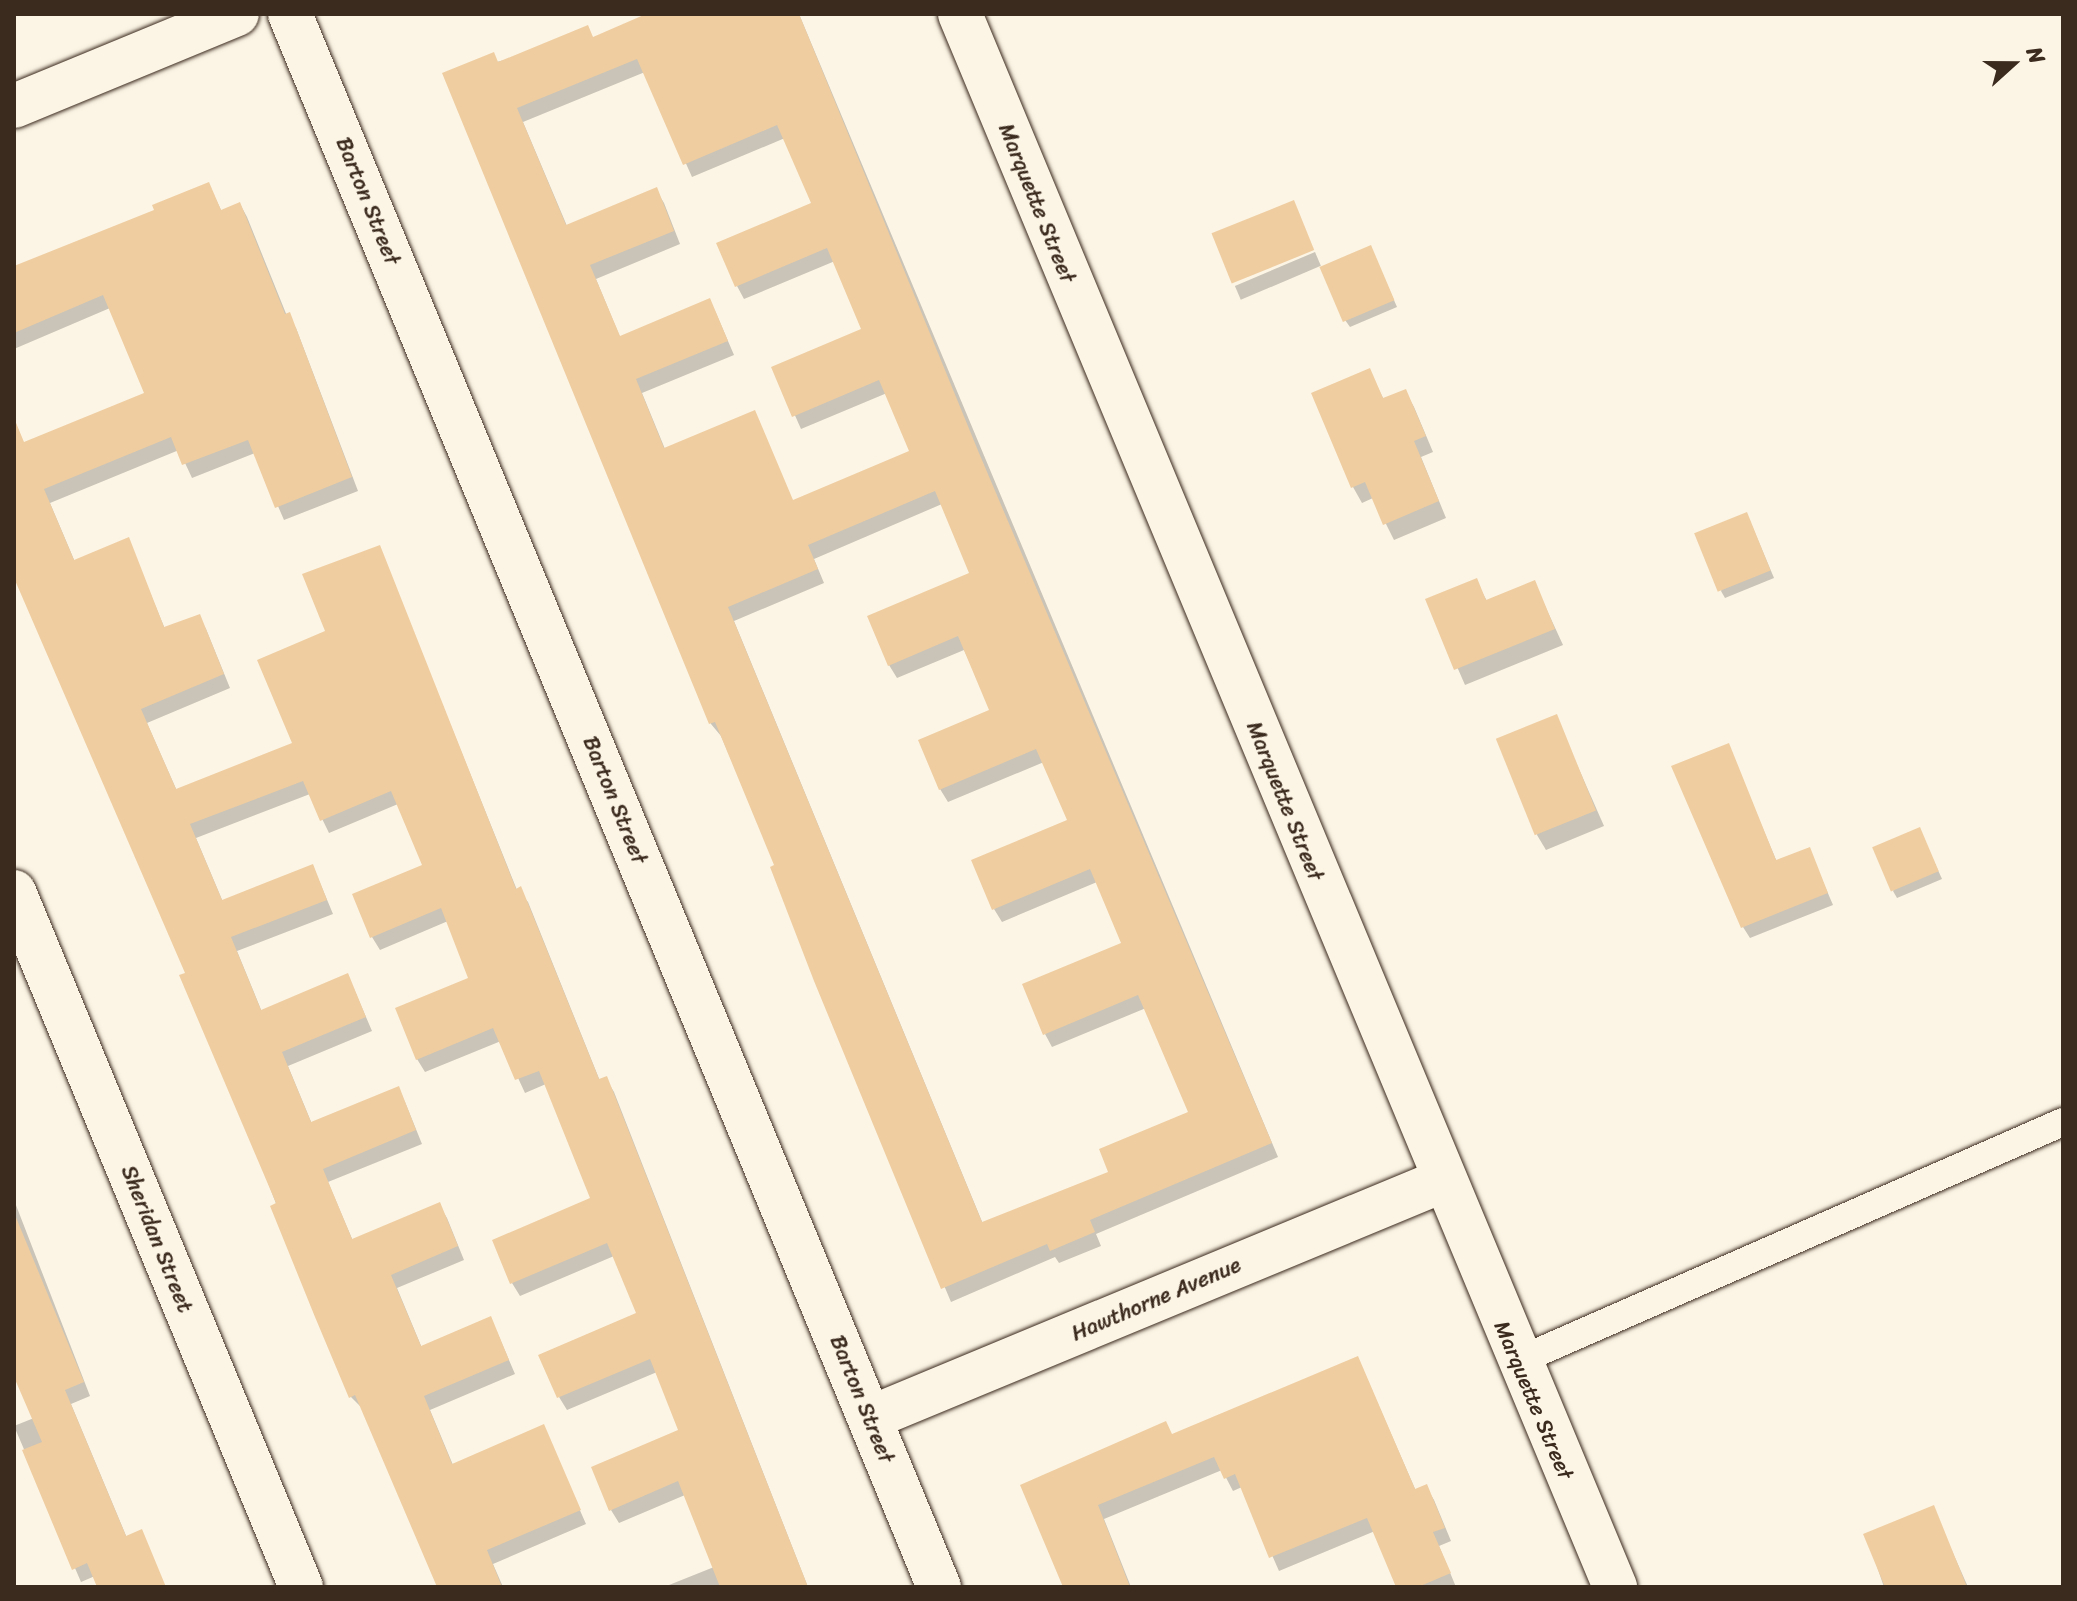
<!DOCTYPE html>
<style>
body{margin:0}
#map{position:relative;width:2077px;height:1601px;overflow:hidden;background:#fcf5e5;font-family:Sriracha,sans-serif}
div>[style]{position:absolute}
.shadow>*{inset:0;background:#0003;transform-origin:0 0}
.building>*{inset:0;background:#efcda1;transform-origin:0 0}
.roads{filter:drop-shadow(0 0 2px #3b2a1e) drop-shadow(0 0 2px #3b2a1e)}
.service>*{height:28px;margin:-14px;padding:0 14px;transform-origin:14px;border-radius:14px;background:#fcf5e5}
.minor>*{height:44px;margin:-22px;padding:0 22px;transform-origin:22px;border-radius:22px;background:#fcf5e5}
.tertiary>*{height:44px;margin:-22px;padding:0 22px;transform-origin:22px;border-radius:22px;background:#fcf5e5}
span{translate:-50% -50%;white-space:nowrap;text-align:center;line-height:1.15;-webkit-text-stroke:7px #fcf5e5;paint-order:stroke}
.street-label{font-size:22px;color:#3b2a1e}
.frame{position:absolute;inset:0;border:16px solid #3b2a1e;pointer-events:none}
.north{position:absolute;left:1973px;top:24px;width:80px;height:80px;-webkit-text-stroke:6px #fcf5e5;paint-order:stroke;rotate:69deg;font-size:22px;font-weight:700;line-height:32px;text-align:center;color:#3b2a1e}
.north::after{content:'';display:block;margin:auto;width:28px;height:36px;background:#3b2a1e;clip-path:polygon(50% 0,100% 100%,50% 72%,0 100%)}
</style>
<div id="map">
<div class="shadow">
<i style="clip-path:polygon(evenodd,651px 14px,799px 14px,1278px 1157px,1096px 1234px,1101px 1246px,1059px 1263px,1055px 1257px,951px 1302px,816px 980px,777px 866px,721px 736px,711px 724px,445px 74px,593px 39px,651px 14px,645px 72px,692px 177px,785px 138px,814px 204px,737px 286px,744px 299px,835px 261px,863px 330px,774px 368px,801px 429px,887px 393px,912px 452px,794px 502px,665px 449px,642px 393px,734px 355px,716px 313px,709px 300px,620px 337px,596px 279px,680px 244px,664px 203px,656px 190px,567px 226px,523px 122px,645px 72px,651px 14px,942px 504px,972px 574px,889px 665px,897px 678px,964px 650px,992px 711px,940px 789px,948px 802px,1044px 762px,1069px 821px,994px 909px,1002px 922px,1097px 882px,1123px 944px,1045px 1034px,1052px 1047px,1146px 1008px,1190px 1113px,1111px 1173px,983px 1224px,734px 621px,824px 583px,814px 559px,942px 504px)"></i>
<i style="clip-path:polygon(209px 185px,222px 212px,240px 204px,247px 217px,287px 316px,296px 328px,358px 491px,284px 520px,255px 453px,192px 478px,179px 450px,50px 503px,75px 562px,128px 539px,165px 629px,199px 616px,206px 629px,230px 688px,147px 723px,177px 791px,294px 744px,327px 632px,379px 547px,517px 890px,528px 902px,600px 1081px,606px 1079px,614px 1092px,808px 1587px,664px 1587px,714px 1567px,685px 1495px,619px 1523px,611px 1510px,681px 1431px,657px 1372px,567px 1410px,559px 1397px,639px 1314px,614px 1256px,520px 1296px,512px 1283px,593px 1199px,546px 1084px,525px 1093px,501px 1041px,425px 1072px,417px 1059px,471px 979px,448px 921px,380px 950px,372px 937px,424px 866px,398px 804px,329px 833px,310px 794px,196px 838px,223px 902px,313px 866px,333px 914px,237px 951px,262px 1012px,354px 989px,372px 1031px,288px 1066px,312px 1124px,398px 1088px,405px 1102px,422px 1144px,328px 1182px,353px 1241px,439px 1205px,447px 1218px,464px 1260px,397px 1288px,422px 1348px,497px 1332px,515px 1374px,430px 1410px,453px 1465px,543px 1427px,586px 1524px,493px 1564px,503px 1587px,438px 1587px,362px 1408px,351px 1397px,187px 974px,14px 576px,14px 419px,24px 444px,147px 394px,110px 308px,14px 349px,14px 268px,157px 211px)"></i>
<i style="left:1315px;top:252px;width:15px;height:87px;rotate:67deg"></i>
<i style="clip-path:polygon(1374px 255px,1397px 307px,1350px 327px,1345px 320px)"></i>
<i style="clip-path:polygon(1369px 370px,1384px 400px,1405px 391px,1414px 407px,1433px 452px,1421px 457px,1446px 518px,1394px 540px,1373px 498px,1362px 503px,1353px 487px,1314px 394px)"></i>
<i style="clip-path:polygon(1750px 521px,1774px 578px,1725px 598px,1721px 591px)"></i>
<i style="clip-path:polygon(1476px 581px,1487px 601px,1534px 582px,1563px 645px,1465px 685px,1428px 600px)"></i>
<i style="clip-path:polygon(1556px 717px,1604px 826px,1546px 850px,1537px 835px)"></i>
<i style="clip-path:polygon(1728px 746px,1777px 862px,1809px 849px,1833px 905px,1750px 938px,1743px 927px)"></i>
<i style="clip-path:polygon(1923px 837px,1942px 879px,1897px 898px,1893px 891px)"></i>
<i style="clip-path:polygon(14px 1200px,90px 1396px,71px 1404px,127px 1538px,165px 1587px,99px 1587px,95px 1576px,81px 1582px,14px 1426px,34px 1418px,14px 1371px)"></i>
<i style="clip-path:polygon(1358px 1358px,1416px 1491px,1426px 1487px,1434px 1500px,1451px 1541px,1439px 1546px,1456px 1587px,1398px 1587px,1375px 1531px,1279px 1571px,1242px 1487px,1233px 1491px,1222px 1470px,1104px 1519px,1131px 1587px,1065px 1587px,1022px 1486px,1172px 1436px)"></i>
<i style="clip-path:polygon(1933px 1508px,1968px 1587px,1884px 1587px,1866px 1535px)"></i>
</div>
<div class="building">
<i style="clip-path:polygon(evenodd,646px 14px,799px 14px,979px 453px,1272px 1143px,1090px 1220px,1095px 1232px,1050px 1251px,1047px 1244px,941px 1289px,814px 981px,770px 867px,774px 865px,715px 722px,709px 724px,442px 73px,494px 52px,498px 62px,588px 25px,593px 37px,646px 14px,637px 59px,683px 165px,777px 125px,811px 203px,716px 243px,735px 287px,827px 248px,861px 329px,771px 367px,792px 417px,879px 380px,909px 451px,793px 500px,755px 410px,664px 448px,636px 379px,728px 341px,710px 298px,620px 336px,590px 265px,674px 231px,657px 187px,566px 225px,517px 108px,637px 59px,646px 14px,935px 491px,969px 573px,867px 616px,888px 666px,958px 636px,989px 710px,918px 740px,939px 790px,1036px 749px,1067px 820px,971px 860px,992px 910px,1090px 869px,1121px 943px,1022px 984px,1043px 1035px,1138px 995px,1188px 1112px,1099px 1149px,1108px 1172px,982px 1222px,728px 607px,818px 569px,808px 545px,935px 491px)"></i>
<i style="clip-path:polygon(209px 182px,221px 210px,240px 202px,285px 314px,290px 312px,352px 477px,275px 508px,248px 440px,182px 465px,171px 437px,44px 489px,74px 560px,129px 537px,164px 627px,200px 614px,224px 674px,141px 709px,176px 789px,292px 743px,257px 660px,325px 631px,302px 574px,380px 545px,516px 889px,521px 886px,599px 1079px,607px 1076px,808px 1587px,720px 1587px,678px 1481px,609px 1511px,591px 1467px,678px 1430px,650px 1359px,557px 1398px,538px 1355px,636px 1313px,607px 1243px,510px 1284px,492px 1240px,590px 1198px,539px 1071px,515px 1080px,493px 1028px,416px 1060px,395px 1008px,468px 978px,441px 908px,370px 938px,352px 894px,422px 865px,391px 791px,320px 821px,303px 781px,190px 824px,222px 900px,313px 864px,327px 900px,231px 937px,261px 1010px,348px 973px,366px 1017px,282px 1052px,311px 1122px,399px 1086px,416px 1130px,323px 1169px,352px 1239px,440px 1202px,458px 1246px,391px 1275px,421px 1346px,491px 1316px,509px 1360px,424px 1396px,452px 1464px,544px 1424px,581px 1510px,487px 1550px,502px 1587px,437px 1587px,355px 1395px,349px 1398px,315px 1317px,270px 1206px,276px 1203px,179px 975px,185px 973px,14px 578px,14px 418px,24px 442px,144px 393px,103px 295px,14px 333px,14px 266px,154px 210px,152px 205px)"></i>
<i style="left:1294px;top:200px;width:54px;height:89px;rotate:68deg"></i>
<i style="left:1371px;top:245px;width:60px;height:56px;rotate:67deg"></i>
<i style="clip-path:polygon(1370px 368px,1383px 398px,1406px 389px,1426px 436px,1414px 441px,1439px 501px,1383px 525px,1365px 482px,1351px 488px,1311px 393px)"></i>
<i style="left:1747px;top:512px;width:63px;height:57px;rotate:68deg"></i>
<i style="clip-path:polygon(1477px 578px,1486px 600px,1535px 580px,1555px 629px,1454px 670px,1425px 599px)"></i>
<i style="left:1557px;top:714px;width:104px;height:66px;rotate:68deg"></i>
<i style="clip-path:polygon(1729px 743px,1776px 860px,1810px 847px,1828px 893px,1741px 928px,1671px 766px)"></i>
<i style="left:1920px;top:827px;width:48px;height:52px;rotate:67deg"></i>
<i style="clip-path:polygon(15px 1215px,84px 1382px,65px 1390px,126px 1536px,142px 1529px,166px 1587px,97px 1587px,87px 1563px,72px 1570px,22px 1450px,42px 1442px,14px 1377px)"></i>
<i style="clip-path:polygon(1358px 1356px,1415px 1489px,1427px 1484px,1445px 1528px,1433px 1532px,1451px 1573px,1418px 1587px,1396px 1587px,1367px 1518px,1269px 1558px,1235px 1474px,1224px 1479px,1214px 1457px,1098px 1505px,1130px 1587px,1063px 1587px,1020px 1485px,1166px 1421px,1172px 1434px)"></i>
<i style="clip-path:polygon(1934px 1505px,1967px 1587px,1885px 1587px,1863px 1534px)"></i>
</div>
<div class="roads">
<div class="service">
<i style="left:1518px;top:1361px;width:595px;rotate:-23.68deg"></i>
</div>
<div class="minor">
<i style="left:290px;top:14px;width:1702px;rotate:67.58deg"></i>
<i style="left:14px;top:892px;width:752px;rotate:67.56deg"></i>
<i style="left:870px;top:1418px;width:619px;rotate:-22.51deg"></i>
</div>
<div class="tertiary">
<i style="left:960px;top:14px;width:1704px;rotate:67.39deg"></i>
<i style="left:14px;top:106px;width:241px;rotate:-22.4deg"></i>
</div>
</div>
<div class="street-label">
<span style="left:368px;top:201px;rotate:68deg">Barton Street</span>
<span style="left:1037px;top:203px;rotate:68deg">Marquette Street</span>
<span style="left:615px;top:800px;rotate:68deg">Barton Street</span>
<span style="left:1285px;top:801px;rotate:68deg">Marquette Street</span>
<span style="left:157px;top:1239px;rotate:68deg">Sheridan Street</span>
<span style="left:1156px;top:1299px;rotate:-23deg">Hawthorne Avenue</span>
<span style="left:862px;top:1399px;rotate:68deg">Barton Street</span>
<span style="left:1534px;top:1400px;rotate:67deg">Marquette Street</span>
</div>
<div class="frame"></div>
<div class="north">N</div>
</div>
